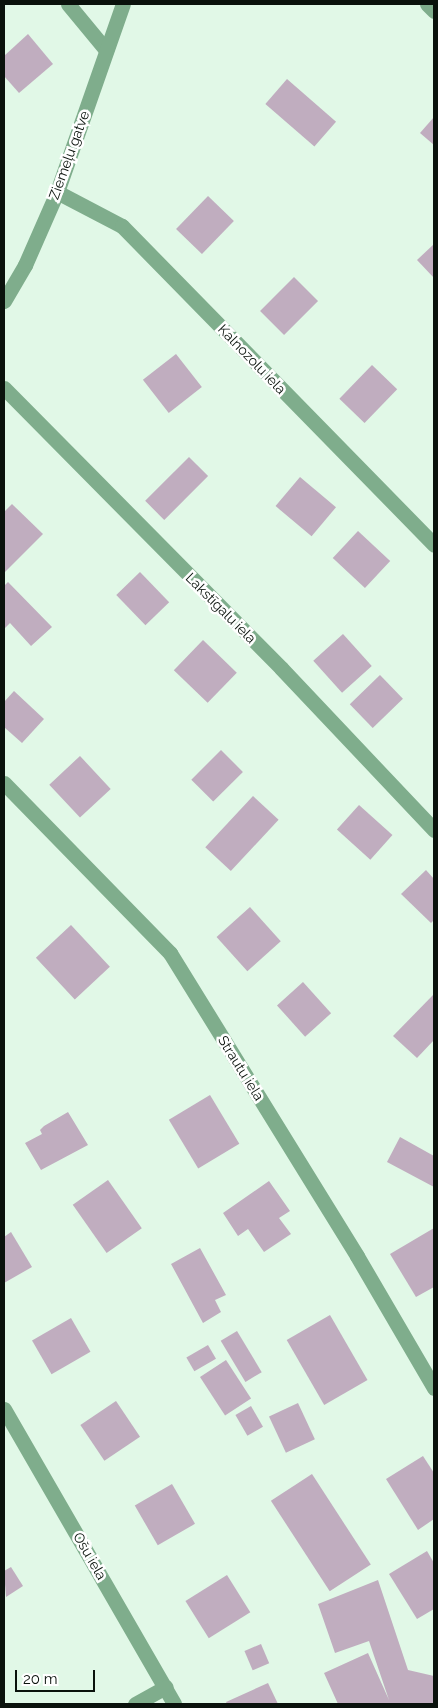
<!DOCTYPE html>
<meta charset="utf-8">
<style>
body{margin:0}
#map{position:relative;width:438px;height:1708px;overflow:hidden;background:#e1f8e7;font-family:Raleway,sans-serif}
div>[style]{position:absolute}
.building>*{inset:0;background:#c0adbf;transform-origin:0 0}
.minor>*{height:15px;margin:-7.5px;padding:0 7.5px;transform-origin:7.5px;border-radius:7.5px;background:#7fad8c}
span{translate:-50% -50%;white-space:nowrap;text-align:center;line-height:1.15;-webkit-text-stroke:5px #fff;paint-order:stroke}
.street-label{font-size:14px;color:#0a120c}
.frame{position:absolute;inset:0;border:5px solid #0a120c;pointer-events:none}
.scale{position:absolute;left:15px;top:1670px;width:80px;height:22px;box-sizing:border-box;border:2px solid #0a120c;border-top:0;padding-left:6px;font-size:15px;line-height:18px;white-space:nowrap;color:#0a120c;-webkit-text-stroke:4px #fff;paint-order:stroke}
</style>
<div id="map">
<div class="building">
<i style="clip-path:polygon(28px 34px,53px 64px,19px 93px,4px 76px,4px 56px)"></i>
<i style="left:287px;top:79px;width:65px;height:33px;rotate:41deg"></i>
<i style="clip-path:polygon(434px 117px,434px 145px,420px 133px)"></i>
<i style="left:208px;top:196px;width:36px;height:46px;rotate:44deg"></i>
<i style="clip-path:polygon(434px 244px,434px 278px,417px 260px)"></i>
<i style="left:294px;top:277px;width:34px;height:48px;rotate:45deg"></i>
<i style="left:176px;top:354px;width:42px;height:42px;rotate:52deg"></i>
<i style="left:372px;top:365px;width:35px;height:47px;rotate:44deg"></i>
<i style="left:189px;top:457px;width:27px;height:62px;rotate:45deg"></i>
<i style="left:300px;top:477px;width:47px;height:38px;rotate:40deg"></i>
<i style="clip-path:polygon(12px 504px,43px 534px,4px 573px,4px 512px)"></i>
<i style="left:358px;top:531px;width:44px;height:37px;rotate:43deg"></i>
<i style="left:140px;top:572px;width:42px;height:33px;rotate:46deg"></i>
<i style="clip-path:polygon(8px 582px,52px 627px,31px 646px,10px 623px,4px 629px,4px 586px)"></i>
<i style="left:343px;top:634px;width:43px;height:40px;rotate:48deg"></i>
<i style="left:203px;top:640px;width:47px;height:42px;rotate:44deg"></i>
<i style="left:380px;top:675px;width:33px;height:42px;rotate:46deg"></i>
<i style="clip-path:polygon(14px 691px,44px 719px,22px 743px,4px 727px,4px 702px)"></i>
<i style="left:221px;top:750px;width:31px;height:42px;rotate:45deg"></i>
<i style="left:80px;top:756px;width:45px;height:42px;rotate:47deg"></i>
<i style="left:253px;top:796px;width:35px;height:70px;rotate:43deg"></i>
<i style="left:359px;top:805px;width:45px;height:33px;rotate:42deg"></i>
<i style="clip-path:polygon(426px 870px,434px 879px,434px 920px,431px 923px,401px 894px)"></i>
<i style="left:250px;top:907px;width:46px;height:45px;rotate:48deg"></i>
<i style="left:71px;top:925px;width:57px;height:48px;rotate:47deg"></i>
<i style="left:303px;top:982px;width:42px;height:35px;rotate:48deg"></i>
<i style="clip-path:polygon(434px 994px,434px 1040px,417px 1058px,393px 1036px)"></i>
<i style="left:210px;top:1095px;width:57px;height:48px;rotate:59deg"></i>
<i style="clip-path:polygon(68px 1112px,88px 1145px,41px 1170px,25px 1143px,42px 1134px,40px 1130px,44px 1126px)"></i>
<i style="clip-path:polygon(400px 1137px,434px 1156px,434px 1187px,387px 1162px)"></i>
<i style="left:108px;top:1180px;width:59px;height:43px;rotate:55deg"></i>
<i style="clip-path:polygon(269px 1181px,290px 1211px,279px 1218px,291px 1234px,264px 1252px,248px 1229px,238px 1236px,223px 1213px)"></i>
<i style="clip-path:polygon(434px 1228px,434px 1287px,416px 1297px,390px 1254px)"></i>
<i style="clip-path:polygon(11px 1232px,32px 1267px,4px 1283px,4px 1237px)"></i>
<i style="clip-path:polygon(200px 1248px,226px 1295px,215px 1300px,221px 1312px,203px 1323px,171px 1264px)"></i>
<i style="left:330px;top:1315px;width:75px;height:50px;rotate:60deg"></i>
<i style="left:71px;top:1318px;width:39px;height:45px;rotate:60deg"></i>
<i style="left:237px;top:1331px;width:48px;height:19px;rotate:59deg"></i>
<i style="left:208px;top:1345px;width:16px;height:25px;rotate:60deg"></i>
<i style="left:226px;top:1360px;width:46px;height:31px;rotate:57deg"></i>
<i style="left:116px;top:1401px;width:43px;height:43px;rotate:56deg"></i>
<i style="left:298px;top:1403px;width:40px;height:32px;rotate:65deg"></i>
<i style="left:251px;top:1406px;width:24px;height:18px;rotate:60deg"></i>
<i style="clip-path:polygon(423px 1456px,434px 1473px,434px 1519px,418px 1530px,386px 1479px)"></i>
<i style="left:312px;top:1474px;width:108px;height:49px;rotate:57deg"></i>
<i style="left:172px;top:1484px;width:46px;height:43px;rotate:60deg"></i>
<i style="clip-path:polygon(427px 1551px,434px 1563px,434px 1609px,417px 1619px,389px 1574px)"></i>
<i style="clip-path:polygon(11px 1567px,23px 1586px,6px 1597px,4px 1571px)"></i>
<i style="left:227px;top:1575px;width:44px;height:49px;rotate:58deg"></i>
<i style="clip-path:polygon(378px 1580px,408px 1670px,434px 1676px,434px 1704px,338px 1704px,324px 1673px,368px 1653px,389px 1700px,369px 1641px,335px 1653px,318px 1604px)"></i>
<i style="left:261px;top:1644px;width:21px;height:18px;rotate:67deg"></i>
<i style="clip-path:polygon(268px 1683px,278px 1704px,227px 1704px,226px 1702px)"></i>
</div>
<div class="minor">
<i style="left:68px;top:4px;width:60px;rotate:50.4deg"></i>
<i style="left:427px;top:4px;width:10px;rotate:45deg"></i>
<i style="left:57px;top:192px;width:73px;rotate:27.6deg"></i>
<i style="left:122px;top:226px;width:446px;rotate:45.6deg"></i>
<i style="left:4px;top:301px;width:42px;rotate:-59.7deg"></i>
<i style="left:25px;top:265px;width:80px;rotate:-66.3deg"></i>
<i style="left:57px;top:192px;width:199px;rotate:-70.7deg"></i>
<i style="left:4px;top:388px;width:394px;rotate:45.3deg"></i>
<i style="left:281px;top:668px;width:223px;rotate:46.6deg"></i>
<i style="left:4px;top:783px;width:238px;rotate:45.7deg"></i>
<i style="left:170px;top:953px;width:356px;rotate:58.3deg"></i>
<i style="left:357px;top:1256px;width:153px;rotate:59.7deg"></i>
<i style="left:4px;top:1409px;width:340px;rotate:60deg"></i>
<i style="left:135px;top:1704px;width:35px;rotate:-29deg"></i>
</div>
<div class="street-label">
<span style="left:69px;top:155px;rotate:-70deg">Ziemeļu gatve</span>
<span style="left:252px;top:359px;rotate:46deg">Kalnozolu iela</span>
<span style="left:221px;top:608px;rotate:45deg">Lakstīgalu iela</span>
<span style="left:241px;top:1068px;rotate:58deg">Strautu iela</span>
<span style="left:90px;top:1556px;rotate:60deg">Ošu iela</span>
</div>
<div class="frame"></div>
<div class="scale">20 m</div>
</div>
